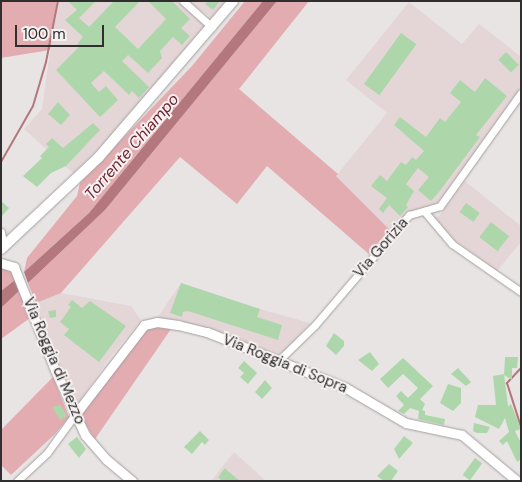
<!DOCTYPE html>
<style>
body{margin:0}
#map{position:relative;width:522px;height:482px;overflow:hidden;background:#e8e4e4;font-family:"DM Sans",sans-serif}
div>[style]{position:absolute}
.built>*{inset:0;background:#e4d6d7}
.green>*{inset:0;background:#e2acb1}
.water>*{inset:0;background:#b3777d}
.stream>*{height:2px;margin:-1px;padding:0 1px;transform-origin:1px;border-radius:1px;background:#b3777d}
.building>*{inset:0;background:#add7aa;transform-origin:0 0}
.roads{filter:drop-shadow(0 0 1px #a49fa0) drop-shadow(0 0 1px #a49fa0)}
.minor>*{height:7px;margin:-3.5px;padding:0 3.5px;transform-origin:3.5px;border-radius:3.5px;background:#fff}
.tertiary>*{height:9px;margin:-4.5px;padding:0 4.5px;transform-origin:4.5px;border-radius:4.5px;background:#fff}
.secondary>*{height:10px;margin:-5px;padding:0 5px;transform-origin:5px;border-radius:5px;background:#fff}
span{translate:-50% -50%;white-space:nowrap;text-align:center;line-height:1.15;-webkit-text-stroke:4px #f6f1f1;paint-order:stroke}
.street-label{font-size:15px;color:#302e2e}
.water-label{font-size:16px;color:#702533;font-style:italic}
.frame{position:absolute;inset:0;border:2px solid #302e2e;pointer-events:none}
.scale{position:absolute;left:15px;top:25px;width:89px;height:22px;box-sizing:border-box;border:2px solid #302e2e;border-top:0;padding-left:6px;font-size:15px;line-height:18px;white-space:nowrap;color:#302e2e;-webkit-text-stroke:4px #f6f1f1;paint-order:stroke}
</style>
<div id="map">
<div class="built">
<i style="clip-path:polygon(57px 1px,176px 1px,209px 28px,153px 92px,74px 174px,24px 129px,42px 109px)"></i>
<i style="clip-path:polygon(189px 1px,231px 1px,215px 21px)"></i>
<i style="clip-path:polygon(409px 2px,462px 44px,479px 24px,500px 40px,521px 57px,521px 91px,433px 209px,403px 218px,391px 231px,336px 176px,387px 113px,346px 80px)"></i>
<i style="clip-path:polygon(465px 181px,521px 226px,521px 242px,497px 271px,456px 241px,433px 218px,439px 216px)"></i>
<i style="clip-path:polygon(181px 283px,260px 309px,310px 323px,280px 357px,216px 331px,157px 318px)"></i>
<i style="clip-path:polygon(61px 293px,131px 306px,141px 320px,108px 360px,76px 407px,36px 303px)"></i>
<i style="clip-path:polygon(234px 452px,264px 479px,263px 481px,211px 481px)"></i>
</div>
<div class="green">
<i style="clip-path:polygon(1px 1px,57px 1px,50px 50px,1px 58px)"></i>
<i style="clip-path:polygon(245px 1px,263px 1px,89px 213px,24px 272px,27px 258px,77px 196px,80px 183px,192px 66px)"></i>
<i style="clip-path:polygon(277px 1px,309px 1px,239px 89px,338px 174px,336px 176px,391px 231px,370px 255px,267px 166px,237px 204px,180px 157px,61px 293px,36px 303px,28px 283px,105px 210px)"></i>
<i style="clip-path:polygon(1px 268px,13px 273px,15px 280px,1px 291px)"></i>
<i style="clip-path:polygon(20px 290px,30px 318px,1px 339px,1px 308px)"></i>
<i style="clip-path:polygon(157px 326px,171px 329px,95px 439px,80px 416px,115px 365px,146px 328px)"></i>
<i style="clip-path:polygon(53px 377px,69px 417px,55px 434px,11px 475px,1px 465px,1px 430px)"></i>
</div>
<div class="water">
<i style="clip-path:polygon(263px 1px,277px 1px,105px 210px,28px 283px,24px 272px,89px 213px)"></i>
<i style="clip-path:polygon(15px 280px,20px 290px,1px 308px,1px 291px)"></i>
</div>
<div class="stream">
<i style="left:1px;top:162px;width:64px;rotate:-60.3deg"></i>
<i style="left:33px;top:106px;width:46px;rotate:-73.5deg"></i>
<i style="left:46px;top:62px;width:62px;rotate:-78.9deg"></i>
<i style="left:521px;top:368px;width:21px;rotate:133deg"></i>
<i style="left:507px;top:383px;width:46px;rotate:72.3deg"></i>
</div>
<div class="building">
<i style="clip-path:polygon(68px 1px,96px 1px,79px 18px,89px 27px,114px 1px,140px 1px,115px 27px,138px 49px,166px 19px,148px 1px,172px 1px,190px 19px,181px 28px,190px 36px,182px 45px,173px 37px,160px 51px,162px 58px,148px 73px,128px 55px,122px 61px,149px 87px,139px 98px,132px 91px,129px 95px,104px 71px,91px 83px,99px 92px,106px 86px,118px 100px,100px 117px,56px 70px,80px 46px,77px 44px,83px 37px,65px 20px,77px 10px)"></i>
<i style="clip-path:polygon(208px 1px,220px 1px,213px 10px,205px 4px)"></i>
<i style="left:401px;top:33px;width:19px;height:63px;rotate:36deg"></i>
<i style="left:506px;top:52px;width:18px;height:11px;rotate:45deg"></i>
<i style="clip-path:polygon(485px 78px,507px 96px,476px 135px,480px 137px,439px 192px,431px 201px,418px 190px,429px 177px,418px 168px,406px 184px,414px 191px,406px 205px,408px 207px,400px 216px,389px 205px,383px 213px,379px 209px,387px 198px,371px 186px,380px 175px,387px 181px,401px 162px,406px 165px,412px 157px,416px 160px,424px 151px,394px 125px,400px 117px,426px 137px,440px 118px,445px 122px,461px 102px,450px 93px,460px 80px,475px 92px)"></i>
<i style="clip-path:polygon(58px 102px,70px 115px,61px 125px,48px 114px)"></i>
<i style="clip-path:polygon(93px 123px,100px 130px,66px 166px,51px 173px,37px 187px,23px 176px,42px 158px,40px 156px,49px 147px,46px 144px,52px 138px,63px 148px)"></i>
<i style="clip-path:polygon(1px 201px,9px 208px,1px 217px)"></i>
<i style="left:466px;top:203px;width:17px;height:11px;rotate:36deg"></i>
<i style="left:491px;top:222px;width:23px;height:19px;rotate:38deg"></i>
<i style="clip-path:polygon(181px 283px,260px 309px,257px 317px,282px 325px,278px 340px,188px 311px,183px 312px,182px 317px,170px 313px)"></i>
<i style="clip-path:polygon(72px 300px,82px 308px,90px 301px,126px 326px,99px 362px,64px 335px,69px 329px,60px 322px,71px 307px,68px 305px)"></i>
<i style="clip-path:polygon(56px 310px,56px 317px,50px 318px,48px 311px)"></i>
<i style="clip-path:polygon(334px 333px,344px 341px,344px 346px,336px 355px,326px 346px)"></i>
<i style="clip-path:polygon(370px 352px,379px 364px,372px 371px,358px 360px)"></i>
<i style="clip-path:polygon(505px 357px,518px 357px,517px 368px,512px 368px,512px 380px,504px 375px)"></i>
<i style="clip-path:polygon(403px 358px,433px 386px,420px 399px,425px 404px,422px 410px,425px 411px,425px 415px,445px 419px,444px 425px,418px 419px,419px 411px,410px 408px,404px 414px,398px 411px,404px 405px,396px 396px,401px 391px,408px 398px,418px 388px,403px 374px,388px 388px,380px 379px)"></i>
<i style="clip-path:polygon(244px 361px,257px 373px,248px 384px,240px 377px,244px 373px,238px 368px)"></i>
<i style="clip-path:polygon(458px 368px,471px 382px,466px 386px,451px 374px)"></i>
<i style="clip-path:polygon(504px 374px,508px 406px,511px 404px,521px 429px,515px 431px,521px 443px,521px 459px,517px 462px,507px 441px,503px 445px,499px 441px,509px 432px,505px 418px,499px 429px,475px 417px,478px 405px,496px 405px,493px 376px)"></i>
<i style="clip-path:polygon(265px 380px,272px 388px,262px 399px,255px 392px)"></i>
<i style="clip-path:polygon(448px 384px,461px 388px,461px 403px,453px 411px,440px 403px)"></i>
<i style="clip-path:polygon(60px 405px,67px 416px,60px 420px,52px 407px)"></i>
<i style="clip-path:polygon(474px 423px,490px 427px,487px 433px,477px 433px,473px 431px)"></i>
<i style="clip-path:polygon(200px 431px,209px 440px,205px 445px,202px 442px,192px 454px,184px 447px)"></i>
<i style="clip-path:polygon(404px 436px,413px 443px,399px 459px,394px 449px)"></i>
<i style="clip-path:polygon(77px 437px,86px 449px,79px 458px,68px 444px)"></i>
<i style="left:475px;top:458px;width:9px;height:21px;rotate:36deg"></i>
<i style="clip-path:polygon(389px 464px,398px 471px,391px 481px,384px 481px,377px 476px)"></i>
<i style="clip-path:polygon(225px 468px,228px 471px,240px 481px,222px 481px,218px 477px)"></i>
</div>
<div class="roads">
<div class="minor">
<i style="left:183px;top:1px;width:39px;rotate:42deg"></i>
<i style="left:424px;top:211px;width:43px;rotate:49.7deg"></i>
<i style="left:452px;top:244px;width:84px;rotate:34.8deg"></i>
<i style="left:1px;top:232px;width:15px;rotate:79deg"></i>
<i style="left:277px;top:362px;width:53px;rotate:-44.2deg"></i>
<i style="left:315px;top:325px;width:145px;rotate:-49.5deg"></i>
<i style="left:409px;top:215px;width:32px;rotate:-16deg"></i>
<i style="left:440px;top:206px;width:139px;rotate:-54.4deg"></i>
<i style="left:17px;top:481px;width:41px;rotate:-43deg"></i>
<i style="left:47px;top:453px;width:46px;rotate:-53.9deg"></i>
</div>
<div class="tertiary">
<i style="left:1px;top:263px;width:14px;rotate:17deg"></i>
<i style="left:14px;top:267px;width:111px;rotate:68.3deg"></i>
<i style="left:55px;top:370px;width:72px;rotate:65.2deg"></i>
<i style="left:85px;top:435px;width:33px;rotate:49deg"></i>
<i style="left:107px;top:460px;width:33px;rotate:40deg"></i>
<i style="left:74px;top:416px;width:115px;rotate:-52.4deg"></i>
<i style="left:144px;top:325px;width:13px;rotate:-13deg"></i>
<i style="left:157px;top:322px;width:21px;rotate:8deg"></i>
<i style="left:178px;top:325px;width:30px;rotate:14deg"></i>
<i style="left:207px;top:332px;width:150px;rotate:21.9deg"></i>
<i style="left:346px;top:388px;width:69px;rotate:30.3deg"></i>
<i style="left:406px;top:423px;width:57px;rotate:12.1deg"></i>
<i style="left:462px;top:435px;width:72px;rotate:39.9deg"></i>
</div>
<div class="secondary">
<i style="left:1px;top:249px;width:134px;rotate:-43.2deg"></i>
<i style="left:99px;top:157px;width:206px;rotate:-49.3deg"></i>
</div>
</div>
<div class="street-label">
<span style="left:381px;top:248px;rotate:-49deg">Via Gorizia</span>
<span style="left:54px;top:361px;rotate:67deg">Via Roggia di Mezzo</span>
<span style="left:285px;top:364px;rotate:22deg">Via Roggia di Sopra</span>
</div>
<div class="water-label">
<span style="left:132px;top:147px;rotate:-49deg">Torrente Chiampo</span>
</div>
<div class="frame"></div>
<div class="scale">100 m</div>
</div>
